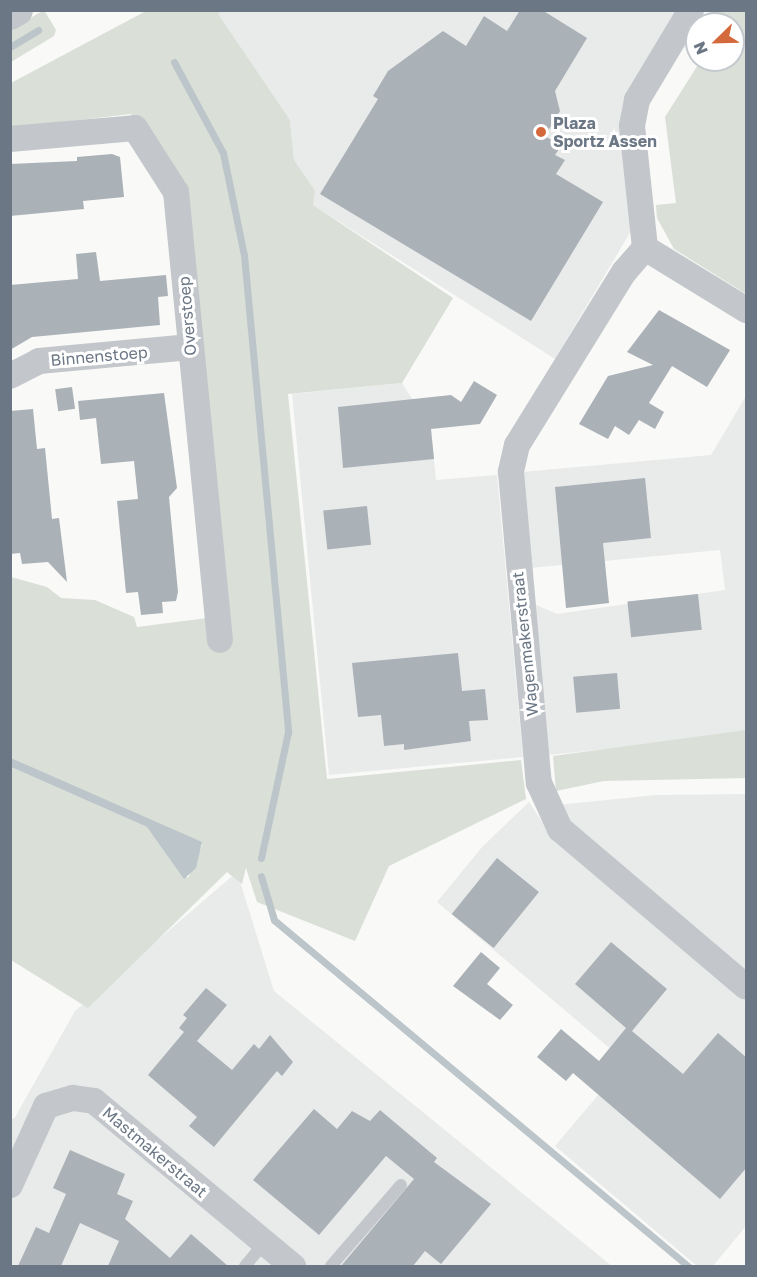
<!DOCTYPE html>
<style>
body{margin:0}
#map{position:relative;width:757px;height:1277px;overflow:hidden;background:#f9f9f7;font-family:"Golos Text",sans-serif}
div>[style]{position:absolute}
.built>*{inset:0;background:#e9ebea}
.green>*{inset:0;background:#dadfd8}
.water>*{inset:0;background:#bcc5ca}
.stream>*{height:7px;margin:-3.5px;padding:0 3.5px;transform-origin:3.5px;border-radius:3.5px;background:#bcc5ca}
.building>*{inset:0;background:#aab1b7;transform-origin:0 0}
.service>*{height:12px;margin:-6px;padding:0 6px;transform-origin:6px;border-radius:6px;background:#c3c6ca}
.minor>*{height:26px;margin:-13px;padding:0 13px;transform-origin:13px;border-radius:13px;background:#c3c6ca}
.tertiary>*{height:32px;margin:-16px;padding:0 16px;transform-origin:16px;border-radius:16px;background:#c3c6ca}
.dots>*{width:16px;height:16px;translate:-50% -50%;box-sizing:border-box;border:3px solid #fff;border-radius:50%}
span{translate:-50% -50%;white-space:nowrap;text-align:center;line-height:1.15;-webkit-text-stroke:6px #fff;paint-order:stroke}
.poi-label{font-size:16px;color:#6b7785;font-weight:700}
.left{translate:0 -50%;text-align:left}
.street-label{font-size:16px;color:#6b7785}
.frame{position:absolute;inset:0;border:12px solid #6b7785;pointer-events:none}
.north{position:absolute;left:685px;top:12px;width:60px;height:60px;box-sizing:border-box;background:#fff;border:2px solid #c4c9ce;border-radius:50%;rotate:247deg;font-size:16px;font-weight:700;line-height:24px;text-align:center;color:#6b7785}
.north::after{content:'';display:block;margin:auto;width:21px;height:27px;background:#d4693b;clip-path:polygon(50% 0,100% 100%,50% 72%,0 100%)}
</style>
<div id="map">
<div class="built">
<i style="clip-path:polygon(222px 10px,676px 11px,621px 112px,631px 231px,555px 359px,313px 205px,294px 160px,290px 120px,217px 14px)"></i>
<i style="clip-path:polygon(402px 383px,431px 429px,436px 480px,497px 475px,523px 757px,329px 775px,292px 394px)"></i>
<i style="clip-path:polygon(746px 396px,746px 735px,548px 755px,534px 604px,557px 614px,725px 590px,720px 550px,530px 568px,522px 472px,711px 455px)"></i>
<i style="clip-path:polygon(746px 794px,746px 970px,569px 820px,557px 805px,656px 795px)"></i>
<i style="clip-path:polygon(529px 802px,554px 840px,746px 1002px,746px 1226px,713px 1266px,697px 1266px,555px 1146px,626px 1062px,437px 902px,482px 847px)"></i>
<i style="clip-path:polygon(237px 872px,274px 991px,612px 1266px,11px 1266px,10px 1117px,14px 1119px,75px 1011px)"></i>
</div>
<div class="green">
<i style="clip-path:polygon(44px 10px,56px 30px,54px 36px,11px 62px,10px 30px)"></i>
<i style="clip-path:polygon(714px 10px,746px 11px,746px 294px,674px 249px,657px 218px,656px 205px,676px 203px,665px 117px,701px 60px,733px 60px,733px 24px,698px 24px)"></i>
<i style="clip-path:polygon(146px 11px,222px 11px,218px 14px,290px 120px,294px 160px,315px 191px,313px 205px,453px 298px,402px 383px,288px 394px,327px 779px,521px 760px,526px 799px,389px 866px,355px 941px,257px 902px,246px 868px,242px 884px,227px 872px,88px 1008px,11px 960px,11px 767px,147px 827px,188px 878px,202px 845px,11px 758px,11px 577px,47px 587px,61px 598px,95px 600px,134px 617px,137px 627px,223px 616px,187px 200px,131px 114px,11px 128px,11px 83px)"></i>
<i style="clip-path:polygon(746px 730px,746px 778px,604px 781px,556px 791px,553px 756px)"></i>
</div>
<div class="water">
<i style="clip-path:polygon(11px 758px,202px 842px,196px 868px,184px 879px,147px 827px,11px 767px)"></i>
</div>
<div class="stream">
<i style="left:10px;top:47px;width:33px;rotate:-31deg"></i>
<i style="left:174px;top:62px;width:103px;rotate:61.7deg"></i>
<i style="left:223px;top:153px;width:104px;rotate:78.4deg"></i>
<i style="left:244px;top:255px;width:479px;rotate:84.7deg"></i>
<i style="left:288px;top:732px;width:129px;rotate:102.1deg"></i>
<i style="left:261px;top:876px;width:46px;rotate:73.5deg"></i>
<i style="left:274px;top:920px;width:540px;rotate:39.89deg"></i>
</div>
<div class="building">
<i style="clip-path:polygon(520px 10px,542px 10px,587px 38px,555px 91px,560px 111px,545px 136px,561px 146px,555px 155px,565px 160px,556px 174px,603px 202px,531px 321px,320px 194px,378px 99px,373px 96px,388px 71px,443px 31px,466px 46px,484px 16px,507px 31px)"></i>
<i style="clip-path:polygon(112px 154px,120px 157px,124px 197px,83px 201px,84px 209px,10px 216px,10px 164px,77px 161px,77px 157px)"></i>
<i style="clip-path:polygon(96px 252px,100px 281px,166px 275px,168px 296px,158px 297px,160px 325px,32px 337px,10px 350px,10px 285px,78px 279px,76px 254px)"></i>
<i style="clip-path:polygon(659px 310px,730px 350px,707px 387px,672px 366px,649px 403px,664px 412px,655px 429px,639px 420px,629px 435px,615px 426px,608px 439px,579px 424px,608px 376px,653px 365px,627px 352px)"></i>
<i style="clip-path:polygon(474px 381px,497px 395px,480px 424px,431px 429px,434px 459px,343px 468px,338px 407px,451px 395px,461px 402px)"></i>
<i style="left:72px;top:387px;width:22px;height:17px;rotate:82deg"></i>
<i style="clip-path:polygon(164px 393px,177px 488px,169px 497px,178px 592px,176px 601px,162px 602px,163px 613px,141px 615px,138px 592px,126px 593px,117px 501px,138px 499px,134px 461px,101px 464px,96px 418px,80px 420px,78px 401px)"></i>
<i style="clip-path:polygon(33px 409px,37px 449px,45px 448px,52px 519px,59px 518px,67px 582px,48px 562px,22px 564px,20px 553px,10px 554px,10px 411px)"></i>
<i style="clip-path:polygon(645px 478px,651px 538px,603px 543px,609px 603px,566px 608px,555px 487px)"></i>
<i style="left:367px;top:506px;width:39px;height:44px;rotate:84deg"></i>
<i style="left:698px;top:594px;width:36px;height:71px;rotate:84deg"></i>
<i style="clip-path:polygon(458px 653px,462px 691px,485px 689px,488px 720px,469px 721px,471px 741px,404px 750px,404px 744px,384px 746px,381px 715px,358px 717px,352px 663px)"></i>
<i style="left:617px;top:673px;width:36px;height:44px;rotate:85deg"></i>
<i style="left:497px;top:858px;width:54px;height:72px;rotate:39deg"></i>
<i style="clip-path:polygon(611px 942px,667px 989px,632px 1031px,683px 1074px,718px 1033px,747px 1058px,747px 1167px,720px 1199px,573px 1073px,566px 1081px,537px 1057px,561px 1029px,599px 1061px,626px 1028px,575px 984px)"></i>
<i style="clip-path:polygon(481px 952px,500px 968px,487px 984px,513px 1005px,500px 1020px,453px 986px)"></i>
<i style="clip-path:polygon(206px 988px,227px 1005px,197px 1041px,232px 1070px,254px 1044px,259px 1049px,270px 1035px,293px 1062px,282px 1076px,277px 1071px,214px 1147px,189px 1126px,197px 1117px,148px 1075px,184px 1032px,179px 1028px,187px 1018px,183px 1015px)"></i>
<i style="clip-path:polygon(314px 1109px,337px 1129px,352px 1111px,370px 1121px,380px 1110px,437px 1158px,434px 1162px,491px 1204px,441px 1264px,425px 1251px,413px 1266px,341px 1266px,414px 1179px,386px 1156px,319px 1235px,253px 1180px)"></i>
<i style="clip-path:polygon(70px 1150px,125px 1174px,117px 1194px,133px 1201px,125px 1219px,170px 1258px,191px 1234px,228px 1266px,108px 1266px,119px 1241px,80px 1223px,61px 1266px,18px 1266px,36px 1227px,49px 1233px,66px 1194px,53px 1188px)"></i>
</div>
<div class="service">
<i style="left:245px;top:1266px;width:30px;rotate:-50deg"></i>
<i style="left:331px;top:1266px;width:107px;rotate:-49.2deg"></i>
</div>
<div class="minor">
<i style="left:691px;top:10px;width:105px;rotate:121deg"></i>
<i style="left:637px;top:100px;width:26px;rotate:101deg"></i>
<i style="left:632px;top:126px;width:123px;rotate:83.9deg"></i>
<i style="left:645px;top:248px;width:119px;rotate:31.5deg"></i>
<i style="left:10px;top:139px;width:125px;rotate:-5deg"></i>
<i style="left:135px;top:128px;width:76px;rotate:57.4deg"></i>
<i style="left:176px;top:192px;width:450px;rotate:84.4deg"></i>
<i style="left:645px;top:248px;width:32px;rotate:131deg"></i>
<i style="left:624px;top:272px;width:203px;rotate:121.7deg"></i>
<i style="left:517px;top:445px;width:28px;rotate:103deg"></i>
<i style="left:511px;top:472px;width:312px;rotate:84.9deg"></i>
<i style="left:539px;top:783px;width:51px;rotate:65.5deg"></i>
<i style="left:560px;top:829px;width:244px;rotate:40.3deg"></i>
<i style="left:10px;top:376px;width:33px;rotate:-27deg"></i>
<i style="left:39px;top:361px;width:152px;rotate:-5.3deg"></i>
<i style="left:10px;top:1185px;width:87px;rotate:-65.5deg"></i>
<i style="left:46px;top:1106px;width:28px;rotate:-17deg"></i>
<i style="left:73px;top:1098px;width:21px;rotate:8deg"></i>
<i style="left:94px;top:1101px;width:259px;rotate:39.7deg"></i>
</div>
<div class="tertiary">
<i style="left:10px;top:14px;width:8px;rotate:-30deg"></i>
</div>
<div class="dots">
<i style="left:541px;top:132px;background:#d4693b"></i>
</div>
<div class="poi-label">
<span class="left" style="left:553px;top:132px">Plaza<br>Sportz Assen</span>
</div>
<div class="street-label">
<span style="left:187px;top:316px;rotate:-95deg">Overstoep</span>
<span style="left:99px;top:356px;rotate:-5deg">Binnenstoep</span>
<span style="left:525px;top:644px;rotate:-96deg">Wagenmakerstraat</span>
<span style="left:155px;top:1152px;rotate:40deg">Mastmakerstraat</span>
</div>
<div class="frame"></div>
<div class="north">N</div>
</div>
